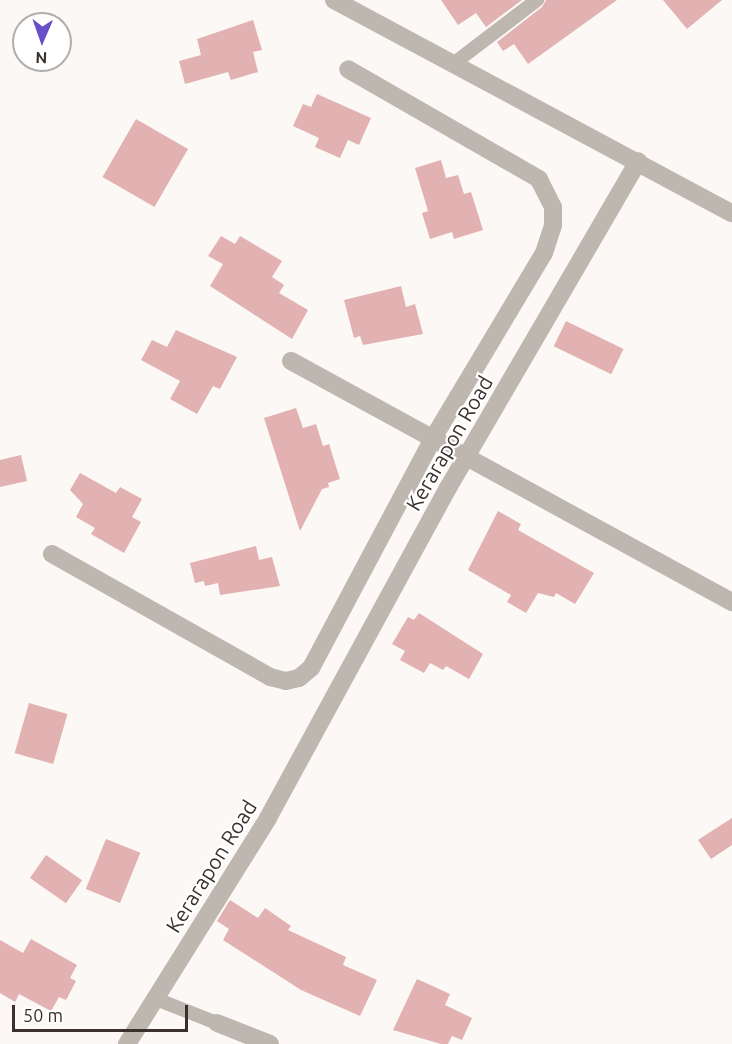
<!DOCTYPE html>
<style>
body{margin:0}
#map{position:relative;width:732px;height:1044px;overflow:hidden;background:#fcf8f6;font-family:Ubuntu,sans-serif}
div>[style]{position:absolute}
.building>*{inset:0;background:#e2b1b1;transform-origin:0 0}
.lane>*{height:14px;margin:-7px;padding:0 7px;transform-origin:7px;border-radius:7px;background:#beb7b0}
.street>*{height:18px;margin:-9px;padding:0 9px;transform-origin:9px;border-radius:9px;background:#beb7b0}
span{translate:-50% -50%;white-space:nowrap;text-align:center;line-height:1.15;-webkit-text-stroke:4.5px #fff;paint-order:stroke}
.street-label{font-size:21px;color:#3a312d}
.north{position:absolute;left:12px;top:12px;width:60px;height:60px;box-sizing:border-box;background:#fff;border:2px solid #b0adab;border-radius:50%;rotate:182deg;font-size:16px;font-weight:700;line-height:24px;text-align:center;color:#3a312d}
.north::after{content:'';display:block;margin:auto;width:21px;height:27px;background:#684ec8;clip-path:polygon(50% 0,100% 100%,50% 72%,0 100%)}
.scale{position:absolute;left:12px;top:1005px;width:176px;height:27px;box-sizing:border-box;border:3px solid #3a312d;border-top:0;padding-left:8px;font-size:18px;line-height:21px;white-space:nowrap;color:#3a312d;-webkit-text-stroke:4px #fff;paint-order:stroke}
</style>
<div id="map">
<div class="building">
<i style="clip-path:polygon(441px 0,522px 0,486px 27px,476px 13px,458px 25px)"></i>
<i style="clip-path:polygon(546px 0,617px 0,528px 64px,514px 44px,503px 51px,497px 42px,542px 7px)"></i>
<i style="clip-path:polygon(663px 0,722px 0,687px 29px)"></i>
<i style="clip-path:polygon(253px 20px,262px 50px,253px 52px,258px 72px,231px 80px,228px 72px,185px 84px,179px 61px,201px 55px,197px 39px)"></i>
<i style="clip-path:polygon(317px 94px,371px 118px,359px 145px,348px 140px,340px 158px,315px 147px,319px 138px,293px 126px,303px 104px,311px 107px)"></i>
<i style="left:136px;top:119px;width:60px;height:67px;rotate:30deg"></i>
<i style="clip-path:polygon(441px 160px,446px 178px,458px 175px,464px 194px,471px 192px,483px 230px,454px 239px,452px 232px,430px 239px,422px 213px,428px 211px,415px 168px)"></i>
<i style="clip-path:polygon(221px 236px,235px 244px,240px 236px,282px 261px,272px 277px,284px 285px,279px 293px,308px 310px,292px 339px,210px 286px,223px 264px,208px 256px)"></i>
<i style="clip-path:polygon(401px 286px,406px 307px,415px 304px,423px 334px,363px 345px,360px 336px,354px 338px,344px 300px)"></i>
<i style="left:566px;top:321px;width:64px;height:28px;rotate:26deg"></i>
<i style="clip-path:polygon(176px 330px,237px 357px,220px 389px,213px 386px,197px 414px,170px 399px,180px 381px,141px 360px,152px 340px,167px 347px)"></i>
<i style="clip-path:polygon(296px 408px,303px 428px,316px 424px,323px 446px,329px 444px,340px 479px,328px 483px,329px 487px,322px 489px,300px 531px,264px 418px)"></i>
<i style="clip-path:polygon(21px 455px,27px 481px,0 487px,0 460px)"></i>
<i style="clip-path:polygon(80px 473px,116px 493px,120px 487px,142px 499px,132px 517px,141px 522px,124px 553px,91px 534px,95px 528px,76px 517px,83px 504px,70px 490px)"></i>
<i style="clip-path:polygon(498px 511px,521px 524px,518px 530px,594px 573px,575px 604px,556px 593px,554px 597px,538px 593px,526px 613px,507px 602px,511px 595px,468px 570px)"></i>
<i style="clip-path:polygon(256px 546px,259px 560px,272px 557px,280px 586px,220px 595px,218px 583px,205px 586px,204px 581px,195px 583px,190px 563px)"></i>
<i style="clip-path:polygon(419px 613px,483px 654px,469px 679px,446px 666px,443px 670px,430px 663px,424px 673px,400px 660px,405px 651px,392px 644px,408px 617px,414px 620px)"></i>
<i style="left:29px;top:703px;width:40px;height:52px;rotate:16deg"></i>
<i style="clip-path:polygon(732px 818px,732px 845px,711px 859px,698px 840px)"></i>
<i style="left:106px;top:839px;width:37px;height:54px;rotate:22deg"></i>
<i style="left:46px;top:855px;width:44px;height:28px;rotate:35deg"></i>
<i style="clip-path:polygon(230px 900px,258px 918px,265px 908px,291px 926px,288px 930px,346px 957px,343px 965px,377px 980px,360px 1016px,301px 990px,223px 940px,229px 929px,217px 921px)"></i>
<i style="clip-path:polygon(31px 939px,77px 965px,70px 978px,76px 981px,66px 1000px,59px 997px,51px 1011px,19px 994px,15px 1002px,0 993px,0 940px,23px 953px)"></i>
<i style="clip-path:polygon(417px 979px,450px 994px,445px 1005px,472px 1018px,462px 1040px,452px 1036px,448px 1044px,441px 1044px,393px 1030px)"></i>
</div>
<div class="lane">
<i style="left:453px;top:64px;width:106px;rotate:-37.3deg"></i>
<i style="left:156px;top:999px;width:66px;rotate:21.5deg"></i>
</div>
<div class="street">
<i style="left:334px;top:0;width:451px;rotate:28.2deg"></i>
<i style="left:291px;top:361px;width:503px;rotate:28.66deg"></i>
<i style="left:52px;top:554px;width:250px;rotate:29.4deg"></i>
<i style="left:270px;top:677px;width:16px;rotate:14deg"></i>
<i style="left:286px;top:681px;width:13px;rotate:-13deg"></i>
<i style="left:299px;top:678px;width:16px;rotate:-40deg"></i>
<i style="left:311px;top:668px;width:258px;rotate:-62deg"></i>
<i style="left:432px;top:440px;width:218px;rotate:-59.1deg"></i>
<i style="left:544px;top:253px;width:29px;rotate:-72deg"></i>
<i style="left:553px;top:225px;width:18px;rotate:-90deg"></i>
<i style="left:553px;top:207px;width:31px;rotate:-117deg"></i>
<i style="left:539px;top:179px;width:220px;rotate:-150.1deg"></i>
<i style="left:217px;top:1023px;width:57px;rotate:21.6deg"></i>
<i style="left:127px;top:1044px;width:266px;rotate:-58deg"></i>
<i style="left:268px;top:818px;width:376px;rotate:-61.4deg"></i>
<i style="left:448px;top:488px;width:378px;rotate:-59.8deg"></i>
</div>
<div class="street-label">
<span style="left:449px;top:443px;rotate:-60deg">Kerarapon Road</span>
<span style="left:211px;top:866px;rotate:-58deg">Kerarapon Road</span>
</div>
<div class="north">N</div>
<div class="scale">50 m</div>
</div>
